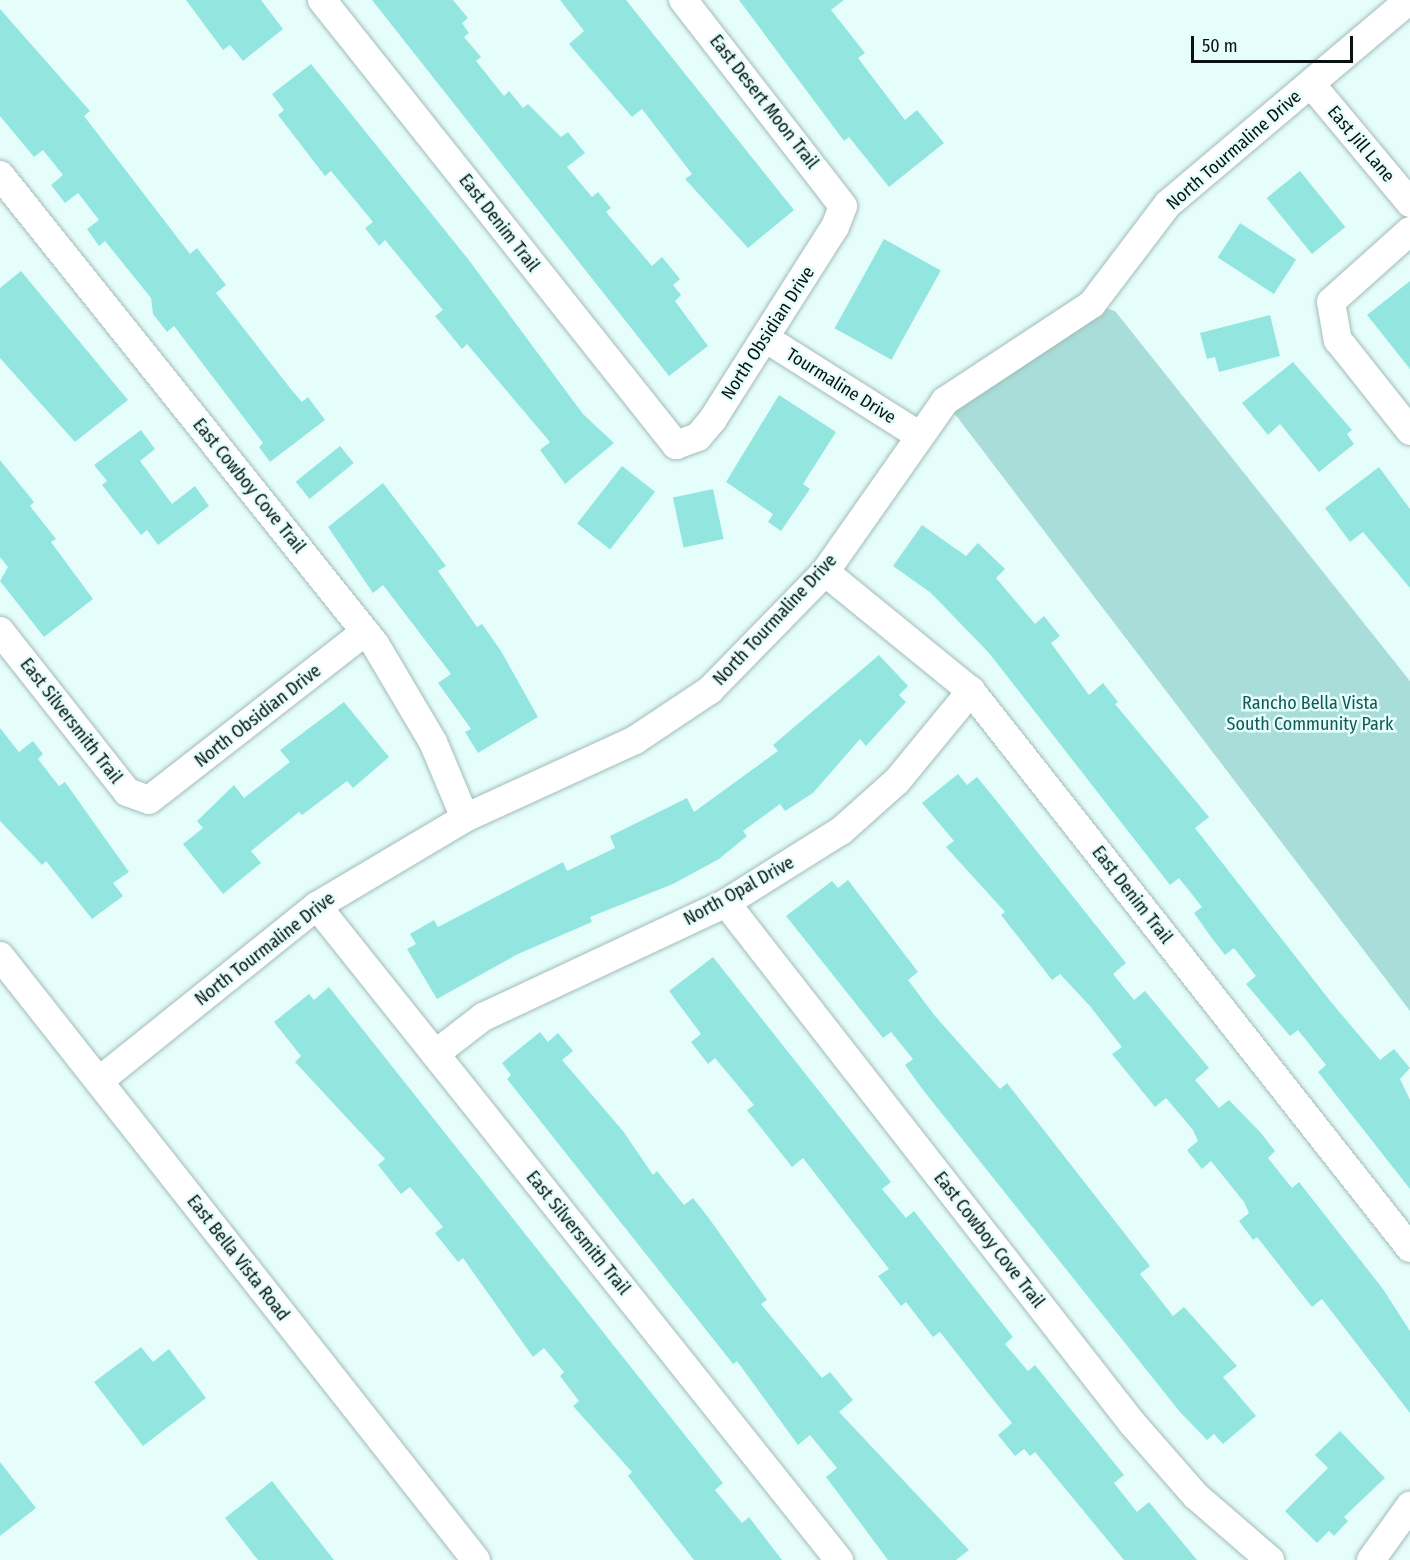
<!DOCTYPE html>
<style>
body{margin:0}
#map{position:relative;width:1410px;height:1560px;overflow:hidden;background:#e5fefc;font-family:"Fira Sans Condensed",sans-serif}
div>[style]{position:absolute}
.green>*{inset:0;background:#a9ddd9}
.building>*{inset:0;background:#93e6e0;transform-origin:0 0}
.roads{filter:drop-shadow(0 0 2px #a2bbb9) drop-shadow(0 0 2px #a2bbb9)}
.minor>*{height:28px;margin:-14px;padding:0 14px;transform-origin:14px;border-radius:14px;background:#fff}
span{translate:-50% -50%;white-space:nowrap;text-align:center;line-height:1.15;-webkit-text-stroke:5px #e5fefc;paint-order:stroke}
.street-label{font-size:18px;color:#091211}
.park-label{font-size:18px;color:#125955}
.scale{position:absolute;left:1191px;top:36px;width:162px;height:27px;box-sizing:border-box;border:3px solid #091211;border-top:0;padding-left:8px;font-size:18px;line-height:21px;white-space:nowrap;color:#091211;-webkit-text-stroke:4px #e5fefc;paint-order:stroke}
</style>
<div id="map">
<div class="green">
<i style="clip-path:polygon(1092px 304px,1115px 311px,1410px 681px,1410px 1011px,945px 401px)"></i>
</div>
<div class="building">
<i style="clip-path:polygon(186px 0,261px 0,283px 29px,243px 61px,230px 45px,223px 50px)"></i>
<i style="clip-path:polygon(372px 0,453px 0,468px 18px,462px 23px,469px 33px,464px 37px,481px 57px,476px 61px,504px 96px,509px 91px,523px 108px,528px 104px,561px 137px,568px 132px,585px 153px,567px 167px,592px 197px,598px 192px,611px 208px,606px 212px,652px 266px,662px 257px,680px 279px,673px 285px,681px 295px,675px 301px,708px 346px,669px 376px)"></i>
<i style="clip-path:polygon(560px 0,626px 0,794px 210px,748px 248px,685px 179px,692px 174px,642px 109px,632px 117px,569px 44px,584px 31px)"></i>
<i style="clip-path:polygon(739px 0,844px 0,831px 10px,865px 53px,858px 58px,905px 120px,917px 110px,944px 143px,889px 187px,849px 137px,844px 141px)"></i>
<i style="clip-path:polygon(0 9px,90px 111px,84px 116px,190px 254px,197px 248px,226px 285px,216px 293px,290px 388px,302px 402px,308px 397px,325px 420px,270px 462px,259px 447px,263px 443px,174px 326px,167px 332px,153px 314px,151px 298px,105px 241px,99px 246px,87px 229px,99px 220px,78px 193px,65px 203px,51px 185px,63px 175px,43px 150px,34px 157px,0 116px)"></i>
<i style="clip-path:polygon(311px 64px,468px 259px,583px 414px,614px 443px,565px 484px,540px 450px,550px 442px,467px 344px,462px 349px,435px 316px,443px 310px,385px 240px,379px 246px,365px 228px,373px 222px,331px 171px,325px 176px,278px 115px,284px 110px,272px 94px)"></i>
<i style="left:1300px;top:171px;width:72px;height:43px;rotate:51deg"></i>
<i style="left:1240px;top:223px;width:67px;height:41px;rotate:33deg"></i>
<i style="left:884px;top:239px;width:65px;height:102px;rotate:29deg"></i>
<i style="clip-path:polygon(21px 271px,128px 400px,75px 442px,0 358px,0 288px)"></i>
<i style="clip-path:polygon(1410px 281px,1410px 369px,1367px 315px)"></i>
<i style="clip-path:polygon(1270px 315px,1280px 356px,1219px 372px,1215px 357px,1207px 359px,1200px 333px)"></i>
<i style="clip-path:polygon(1293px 362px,1352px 430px,1347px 434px,1354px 444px,1319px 472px,1280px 424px,1268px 435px,1242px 403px)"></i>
<i style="clip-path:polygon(779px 395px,836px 432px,803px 484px,810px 489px,781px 531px,768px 522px,773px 514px,726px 482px)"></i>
<i style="clip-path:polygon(141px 430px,155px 449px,140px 461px,172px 504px,195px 486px,209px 506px,158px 545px,147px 530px,141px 535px,102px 485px,107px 481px,94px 465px)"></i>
<i style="left:340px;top:446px;width:22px;height:57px;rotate:51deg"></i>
<i style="clip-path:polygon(0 460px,34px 502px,30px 506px,56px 539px,51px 542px,93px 599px,44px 637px,0 581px,8px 567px,0 557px)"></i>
<i style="left:622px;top:466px;width:42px;height:73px;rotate:38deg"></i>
<i style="clip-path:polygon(1379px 467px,1410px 509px,1410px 588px,1363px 532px,1350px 542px,1325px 508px)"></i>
<i style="clip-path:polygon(383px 483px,446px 566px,438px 571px,477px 627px,482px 624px,501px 651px,538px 717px,478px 753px,465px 732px,471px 729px,438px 683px,451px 674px,383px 585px,373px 593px,328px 527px)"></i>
<i style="left:713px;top:489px;width:51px;height:41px;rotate:78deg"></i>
<i style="clip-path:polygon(922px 525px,966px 556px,978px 543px,1005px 569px,996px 578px,1035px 624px,1044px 616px,1060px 636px,1051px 643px,1089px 695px,1103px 683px,1118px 702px,1115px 704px,1209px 817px,1195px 828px,1331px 1002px,1380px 1060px,1394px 1049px,1410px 1068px,1400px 1079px,1410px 1100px,1410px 1189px,1318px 1072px,1326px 1065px,1298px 1030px,1290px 1036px,1246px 984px,1256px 976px,1234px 948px,1225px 955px,1211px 937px,1194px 913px,1202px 907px,1179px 878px,1170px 885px,989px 653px,931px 593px,893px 566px)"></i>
<i style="clip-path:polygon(879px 655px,908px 686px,899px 695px,906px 702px,866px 746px,860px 739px,813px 793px,785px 811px,780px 804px,743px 831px,747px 836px,719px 859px,673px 884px,590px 917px,592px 922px,518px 954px,437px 999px,407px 949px,416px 944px,410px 934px,434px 920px,438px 927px,563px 862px,567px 871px,615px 848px,610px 836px,687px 798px,694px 812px,778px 751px,773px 745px)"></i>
<i style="clip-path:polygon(344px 702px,389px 757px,353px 788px,347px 781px,302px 815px,299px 812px,251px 851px,261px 863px,223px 894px,183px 844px,203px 828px,197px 821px,234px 785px,244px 798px,290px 762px,280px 750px)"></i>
<i style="clip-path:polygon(0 728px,19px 752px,33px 741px,43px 754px,38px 759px,59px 786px,65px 782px,129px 872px,113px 883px,123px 896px,92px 919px,46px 861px,42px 865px,0 821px)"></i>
<i style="clip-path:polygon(958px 774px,967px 785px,977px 777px,991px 794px,1126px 963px,1113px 974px,1134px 1000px,1145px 991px,1209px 1068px,1195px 1080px,1219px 1108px,1229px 1100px,1261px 1133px,1275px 1151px,1268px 1158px,1292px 1188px,1299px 1182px,1383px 1289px,1410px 1331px,1410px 1413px,1322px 1299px,1312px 1307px,1257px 1237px,1253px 1240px,1239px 1221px,1249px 1213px,1244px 1202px,1211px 1161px,1202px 1169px,1187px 1150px,1198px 1141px,1193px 1130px,1166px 1098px,1155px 1107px,1112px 1054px,1122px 1047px,1089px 1005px,1060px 974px,1052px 980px,1001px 915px,1005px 912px,946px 847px,954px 841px,922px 803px)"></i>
<i style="clip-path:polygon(848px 880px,918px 972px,908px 980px,935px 1016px,1000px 1089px,1007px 1083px,1150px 1266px,1140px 1274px,1173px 1316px,1184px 1307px,1237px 1366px,1223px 1377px,1256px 1416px,1223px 1444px,1214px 1434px,1207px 1440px,1180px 1412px,923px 1090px,905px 1065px,913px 1059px,891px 1032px,883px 1038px,786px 916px,832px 881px,838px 888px)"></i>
<i style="clip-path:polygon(713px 957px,891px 1182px,882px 1189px,906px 1218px,914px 1211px,1013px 1337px,1005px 1344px,1028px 1371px,1035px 1365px,1124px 1475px,1114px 1483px,1137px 1512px,1149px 1502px,1197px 1560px,1124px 1560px,1035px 1452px,1030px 1456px,1024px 1449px,1015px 1456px,998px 1435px,1012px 1423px,984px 1388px,940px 1332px,933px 1337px,906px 1302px,901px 1306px,878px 1276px,889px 1269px,803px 1158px,792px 1167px,747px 1110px,754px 1105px,715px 1058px,708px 1064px,691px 1042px,701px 1034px,669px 991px)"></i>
<i style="clip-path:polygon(329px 987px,723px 1483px,715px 1490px,742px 1523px,749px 1517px,782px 1560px,694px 1560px,628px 1476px,632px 1472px,573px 1406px,579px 1401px,560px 1376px,564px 1372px,544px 1348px,533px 1357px,463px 1258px,458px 1262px,435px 1233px,443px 1227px,410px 1187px,401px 1194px,378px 1165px,385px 1159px,295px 1062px,301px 1056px,274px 1022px,309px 994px,314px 1000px)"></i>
<i style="clip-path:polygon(540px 1032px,548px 1042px,558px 1033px,573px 1051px,562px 1060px,623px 1131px,653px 1175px,657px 1171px,684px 1205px,693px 1198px,708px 1217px,767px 1300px,761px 1304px,822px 1378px,830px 1372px,853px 1400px,839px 1412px,969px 1550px,956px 1560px,888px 1560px,826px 1477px,837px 1468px,810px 1435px,798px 1445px,737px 1361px,733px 1364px,507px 1079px,511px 1075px,502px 1063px)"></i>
<i style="clip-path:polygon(141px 1347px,153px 1362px,169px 1349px,206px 1398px,143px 1446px,94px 1382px)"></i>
<i style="clip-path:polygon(1340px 1431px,1385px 1478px,1344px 1517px,1348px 1521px,1334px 1536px,1329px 1531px,1317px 1543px,1285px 1511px,1328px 1468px,1315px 1455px)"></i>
<i style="clip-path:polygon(0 1462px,36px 1508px,0 1536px)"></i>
<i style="clip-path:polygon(272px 1481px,334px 1560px,258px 1560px,225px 1518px)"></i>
</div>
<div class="roads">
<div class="minor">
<i style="left:322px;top:0;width:569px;rotate:51.5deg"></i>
<i style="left:676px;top:445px;width:23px;rotate:-20deg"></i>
<i style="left:698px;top:437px;width:23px;rotate:-50deg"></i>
<i style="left:713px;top:419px;width:227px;rotate:-57.6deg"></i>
<i style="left:835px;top:227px;width:22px;rotate:-69deg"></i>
<i style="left:843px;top:206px;width:261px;rotate:-127.8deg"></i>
<i style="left:1311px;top:84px;width:155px;rotate:50.2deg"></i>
<i style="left:0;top:175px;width:600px;rotate:51.36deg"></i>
<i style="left:375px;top:644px;width:114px;rotate:59.4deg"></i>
<i style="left:433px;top:742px;width:82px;rotate:67.2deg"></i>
<i style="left:1410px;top:231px;width:106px;rotate:138.1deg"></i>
<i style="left:1331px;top:302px;width:39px;rotate:80deg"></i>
<i style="left:1338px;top:340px;width:116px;rotate:51.6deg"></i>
<i style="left:765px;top:338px;width:180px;rotate:32.3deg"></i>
<i style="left:825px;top:572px;width:188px;rotate:39.2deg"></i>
<i style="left:971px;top:691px;width:709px;rotate:51.76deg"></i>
<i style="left:0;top:631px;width:205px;rotate:51.7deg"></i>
<i style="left:127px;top:792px;width:23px;rotate:20deg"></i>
<i style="left:149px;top:800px;width:274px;rotate:-37.9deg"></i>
<i style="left:726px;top:903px;width:660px;rotate:52.02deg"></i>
<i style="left:1132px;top:1423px;width:97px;rotate:48.8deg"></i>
<i style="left:1196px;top:1496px;width:98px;rotate:40.9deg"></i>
<i style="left:317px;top:906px;width:837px;rotate:51.4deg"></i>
<i style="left:0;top:956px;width:769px;rotate:51.76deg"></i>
<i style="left:435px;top:1054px;width:61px;rotate:-37.6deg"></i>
<i style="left:483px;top:1017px;width:268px;rotate:-25.1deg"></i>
<i style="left:726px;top:903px;width:136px;rotate:-32.1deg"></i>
<i style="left:841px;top:831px;width:75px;rotate:-41.8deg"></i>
<i style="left:897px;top:781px;width:117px;rotate:-50.6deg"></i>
<i style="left:99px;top:1081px;width:280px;rotate:-38.8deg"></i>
<i style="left:317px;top:906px;width:172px;rotate:-30.7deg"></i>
<i style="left:465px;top:818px;width:187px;rotate:-24.6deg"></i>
<i style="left:635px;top:740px;width:90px;rotate:-33.7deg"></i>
<i style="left:710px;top:690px;width:165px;rotate:-45.7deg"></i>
<i style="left:825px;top:572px;width:209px;rotate:-54.9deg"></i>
<i style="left:945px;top:401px;width:176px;rotate:-33.4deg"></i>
<i style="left:1092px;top:304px;width:126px;rotate:-52.8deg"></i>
<i style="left:1168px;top:204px;width:316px;rotate:-40.2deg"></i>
<i style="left:1371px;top:1560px;width:67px;rotate:-54.2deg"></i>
</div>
</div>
<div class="street-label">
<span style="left:764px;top:102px;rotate:52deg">East Desert Moon Trail</span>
<span style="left:1361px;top:144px;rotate:50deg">East Jill Lane</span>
<span style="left:1234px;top:150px;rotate:-41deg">North Tourmaline Drive</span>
<span style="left:499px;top:223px;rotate:52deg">East Denim Trail</span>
<span style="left:768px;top:333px;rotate:-57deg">North Obsidian Drive</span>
<span style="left:841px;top:386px;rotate:32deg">Tourmaline Drive</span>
<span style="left:249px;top:486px;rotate:51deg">East Cowboy Cove Trail</span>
<span style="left:775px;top:620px;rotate:-47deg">North Tourmaline Drive</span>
<span style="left:258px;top:716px;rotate:-38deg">North Obsidian Drive</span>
<span style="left:71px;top:721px;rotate:52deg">East Silversmith Trail</span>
<span style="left:739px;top:891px;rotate:-29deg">North Opal Drive</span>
<span style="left:1132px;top:895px;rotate:52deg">East Denim Trail</span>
<span style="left:265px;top:949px;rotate:-38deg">North Tourmaline Drive</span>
<span style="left:578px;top:1233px;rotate:51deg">East Silversmith Trail</span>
<span style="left:989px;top:1240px;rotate:52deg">East Cowboy Cove Trail</span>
<span style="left:238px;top:1258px;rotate:52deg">East Bella Vista Road</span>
</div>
<div class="park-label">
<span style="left:1310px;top:714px">Rancho Bella Vista<br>South Community Park</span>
</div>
<div class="scale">50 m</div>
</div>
